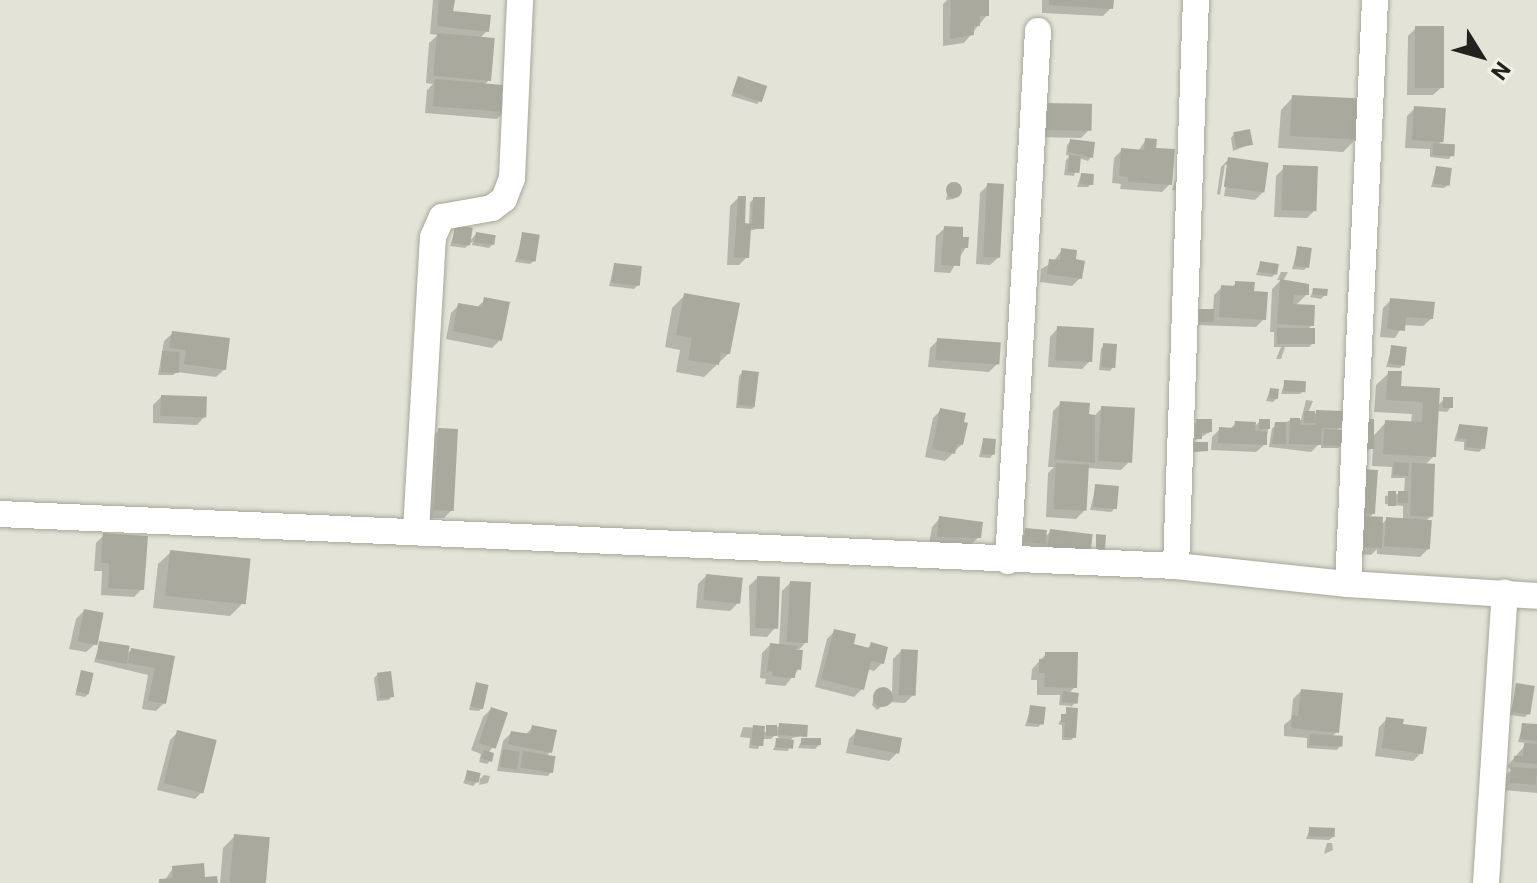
<!DOCTYPE html>
<style>
body{margin:0}
#map{position:relative;width:1537px;height:883px;overflow:hidden;background:#e4e3d7;font-family:Roboto,sans-serif}
div>[style]{position:absolute}
.shadow>*{inset:0;background:#0003}
.building>*{inset:0;background:#aaa99e;transform-origin:0 0}
.round{border-radius:50%}
.roads{filter:drop-shadow(0 0 2px #a6a69a) drop-shadow(0 0 2px #a6a69a)}
.minor>*{height:26px;margin:-13px;padding:0 13px;transform-origin:13px;border-radius:13px;background:#fff}
span{translate:-50% -50%;white-space:nowrap;text-align:center;line-height:1.15;-webkit-text-stroke:6px #f1f1e4;paint-order:stroke}
.north{position:absolute;left:1441px;top:16px;width:80px;height:80px;-webkit-text-stroke:6px #f1f1e4;paint-order:stroke;rotate:127deg;font-size:22px;font-weight:700;line-height:32px;text-align:center;color:#23221e}
.north::after{content:'';display:block;margin:auto;width:28px;height:36px;background:#23221e;clip-path:polygon(50% 0,100% 100%,50% 72%,0 100%)}
</style>
<div id="map">
<div class="shadow">
<i style="clip-path:polygon(433px 0,453px 0,451px 13px,487px 31px,480px 38px,489px 80px,483px 86px,505px 111px,497px 119px,425px 113px,427px 90px,433px 84px,426px 83px,429px 43px,438px 35px,430px 34px)"></i>
<i style="clip-path:polygon(947px 0,987px 0,987px 15px,964px 43px,943px 46px,943px 4px)"></i>
<i style="clip-path:polygon(1042px 0,1112px 0,1111px 8px,1103px 16px,1042px 13px)"></i>
<i style="clip-path:polygon(1416px 28px,1442px 87px,1433px 95px,1407px 95px,1408px 36px)"></i>
<i style="clip-path:polygon(739px 79px,760px 101px,757px 104px,731px 96px)"></i>
<i style="clip-path:polygon(1293px 97px,1356px 139px,1343px 152px,1278px 148px,1281px 110px)"></i>
<i style="clip-path:polygon(1415px 108px,1442px 141px,1438px 145px,1452px 155px,1449px 159px,1430px 157px,1430px 149px,1405px 148px,1407px 116px)"></i>
<i style="clip-path:polygon(1035px 113px,1089px 130px,1081px 138px,1035px 137px)"></i>
<i style="clip-path:polygon(1234px 134px,1251px 144px,1233px 151px,1231px 138px)"></i>
<i style="clip-path:polygon(1146px 140px,1170px 184px,1162px 192px,1120px 189px,1121px 184px,1112px 183px,1114px 158px,1122px 150px,1138px 151px)"></i>
<i style="clip-path:polygon(1071px 141px,1091px 157px,1088px 161px,1079px 158px,1074px 176px,1064px 175px,1066px 160px,1070px 156px,1066px 155px,1067px 145px)"></i>
<i style="clip-path:polygon(1229px 159px,1263px 192px,1255px 200px,1224px 196px,1229px 165px,1225px 165px,1220px 195px,1217px 194px,1221px 167px)"></i>
<i style="clip-path:polygon(1284px 168px,1315px 210px,1307px 218px,1274px 217px,1276px 176px)"></i>
<i style="clip-path:polygon(1436px 168px,1448px 185px,1444px 188px,1431px 187px)"></i>
<i style="clip-path:polygon(1081px 175px,1091px 184px,1088px 187px,1077px 187px)"></i>
<i style="clip-path:polygon(1175px 181px,1181px 181px,1177px 191px,1172px 190px)"></i>
<i style="clip-path:polygon(988px 185px,999px 257px,990px 265px,976px 264px,980px 193px)"></i>
<i style="clip-path:polygon(949px 186px,958px 187px,954px 199px,946px 200px)"></i>
<i style="clip-path:polygon(738px 198px,743px 225px,749px 225px,750px 202px,754px 199px,762px 228px,748px 231px,747px 257px,739px 265px,727px 265px,730px 206px)"></i>
<i style="clip-path:polygon(456px 227px,469px 242px,476px 234px,493px 244px,489px 248px,472px 245px,473px 241px,465px 248px,450px 246px)"></i>
<i style="clip-path:polygon(945px 228px,966px 247px,950px 273px,934px 272px,936px 236px)"></i>
<i style="clip-path:polygon(523px 234px,534px 261px,530px 264px,515px 262px)"></i>
<i style="clip-path:polygon(1298px 248px,1308px 266px,1304px 270px,1292px 269px)"></i>
<i style="clip-path:polygon(1062px 250px,1073px 261px,1080px 278px,1072px 286px,1040px 282px,1041px 269px,1053px 262px)"></i>
<i style="clip-path:polygon(1260px 264px,1275px 274px,1272px 277px,1256px 275px)"></i>
<i style="clip-path:polygon(614px 265px,638px 285px,634px 289px,609px 286px)"></i>
<i style="clip-path:polygon(1281px 272px,1288px 272px,1283px 281px,1307px 294px,1295px 306px,1312px 325px,1307px 330px,1313px 343px,1309px 347px,1285px 347px,1281px 359px,1276px 359px,1281px 347px,1274px 347px,1274px 332px,1270px 332px,1272px 289px,1281px 280px,1277px 280px)"></i>
<i style="clip-path:polygon(1236px 283px,1252px 293px,1264px 319px,1256px 327px,1195px 325px,1199px 311px,1213px 311px,1214px 295px,1222px 287px,1231px 288px)"></i>
<i style="clip-path:polygon(1314px 290px,1325px 295px,1321px 299px,1310px 297px)"></i>
<i style="clip-path:polygon(685px 295px,729px 353px,704px 377px,676px 372px,680px 350px,665px 347px,672px 308px)"></i>
<i style="clip-path:polygon(485px 300px,500px 340px,492px 348px,446px 339px,451px 313px,459px 305px,476px 308px)"></i>
<i style="clip-path:polygon(1391px 300px,1432px 318px,1423px 326px,1403px 325px,1395px 338px,1380px 337px,1383px 308px)"></i>
<i style="clip-path:polygon(1058px 328px,1090px 361px,1082px 369px,1048px 367px,1050px 337px)"></i>
<i style="clip-path:polygon(173px 333px,225px 369px,216px 377px,177px 372px,173px 375px,158px 375px,164px 341px)"></i>
<i style="clip-path:polygon(938px 340px,997px 364px,989px 372px,928px 367px,930px 348px)"></i>
<i style="clip-path:polygon(1104px 345px,1113px 367px,1110px 371px,1099px 370px,1101px 349px)"></i>
<i style="clip-path:polygon(1392px 347px,1403px 365px,1400px 368px,1386px 367px)"></i>
<i style="clip-path:polygon(743px 372px,755px 406px,752px 409px,736px 408px,739px 376px)"></i>
<i style="clip-path:polygon(1389px 373px,1399px 387px,1437px 406px,1444px 399px,1450px 408px,1447px 412px,1437px 411px,1434px 456px,1424px 466px,1431px 516px,1425px 522px,1428px 549px,1420px 557px,1377px 554px,1377px 549px,1371px 555px,1350px 554px,1354px 479px,1373px 514px,1368px 518px,1381px 525px,1387px 519px,1403px 520px,1403px 506px,1385px 504px,1385px 496px,1404px 493px,1405px 478px,1391px 478px,1392px 467px,1372px 466px,1373px 446px,1367px 452px,1359px 452px,1386px 422px,1411px 423px,1412px 414px,1374px 412px,1376px 385px)"></i>
<i style="clip-path:polygon(1285px 382px,1304px 391px,1300px 394px,1281px 394px)"></i>
<i style="clip-path:polygon(1270px 390px,1277px 398px,1273px 402px,1266px 401px)"></i>
<i style="clip-path:polygon(161px 397px,205px 416px,197px 425px,153px 423px,153px 405px)"></i>
<i style="clip-path:polygon(1306px 400px,1313px 401px,1308px 413px,1313px 416px,1317px 412px,1340px 427px,1336px 432px,1342px 445px,1338px 448px,1321px 448px,1321px 442px,1311px 452px,1269px 447px,1272px 428px,1291px 420px,1301px 420px)"></i>
<i style="clip-path:polygon(1061px 403px,1087px 416px,1093px 417px,1102px 408px,1129px 462px,1121px 470px,1087px 468px,1084px 511px,1076px 519px,1046px 517px,1048px 473px,1054px 467px,1048px 467px,1053px 411px)"></i>
<i style="clip-path:polygon(941px 410px,961px 424px,962px 444px,945px 461px,925px 457px,933px 418px)"></i>
<i style="clip-path:polygon(1197px 421px,1210px 432px,1194px 441px,1194px 425px)"></i>
<i style="clip-path:polygon(1260px 421px,1268px 421px,1268px 431px,1265px 444px,1256px 452px,1211px 450px,1212px 437px,1220px 429px,1229px 430px,1236px 423px,1253px 428px)"></i>
<i style="clip-path:polygon(1459px 426px,1483px 448px,1479px 452px,1464px 450px,1464px 442px,1454px 441px)"></i>
<i style="clip-path:polygon(439px 430px,452px 510px,444px 518px,427px 518px,431px 438px)"></i>
<i style="clip-path:polygon(983px 440px,993px 454px,990px 458px,979px 457px)"></i>
<i style="clip-path:polygon(1096px 486px,1115px 508px,1111px 512px,1090px 510px)"></i>
<i style="clip-path:polygon(940px 518px,979px 537px,970px 545px,929px 544px,932px 527px)"></i>
<i style="clip-path:polygon(1025px 530px,1044px 538px,1051px 531px,1089px 552px,1020px 545px)"></i>
<i style="clip-path:polygon(104px 535px,142px 589px,134px 597px,101px 595px,102px 571px,94px 571px,96px 543px)"></i>
<i style="clip-path:polygon(171px 552px,242px 604px,230px 616px,153px 608px,158px 564px)"></i>
<i style="clip-path:polygon(706px 576px,738px 603px,730px 611px,696px 608px,698px 584px)"></i>
<i style="clip-path:polygon(757px 578px,775px 628px,767px 637px,750px 636px,749px 586px)"></i>
<i style="clip-path:polygon(790px 583px,806px 642px,797px 652px,799px 669px,785px 686px,765px 684px,766px 679px,760px 678px,762px 653px,770px 645px,779px 646px,782px 591px)"></i>
<i style="clip-path:polygon(84px 611px,95px 644px,86px 652px,69px 649px,76px 619px)"></i>
<i style="clip-path:polygon(835px 631px,851px 645px,866px 649px,871px 645px,882px 663px,874px 671px,867px 669px,862px 689px,854px 697px,815px 687px,827px 639px)"></i>
<i style="clip-path:polygon(100px 643px,126px 655px,131px 650px,172px 657px,164px 703px,156px 711px,142px 709px,148px 675px,94px 662px)"></i>
<i style="clip-path:polygon(901px 651px,913px 695px,905px 703px,888px 702px,877px 710px,872px 705px,874px 696px,883px 690px,892px 695px,893px 659px)"></i>
<i style="clip-path:polygon(1046px 654px,1075px 687px,1068px 694px,1076px 702px,1069px 709px,1074px 737px,1071px 740px,1062px 740px,1062px 725px,1058px 724px,1071px 706px,1059px 705px,1060px 695px,1037px 695px,1037px 680px,1031px 680px,1032px 669px)"></i>
<i style="clip-path:polygon(82px 672px,89px 693px,85px 697px,75px 695px)"></i>
<i style="clip-path:polygon(378px 674px,392px 696px,389px 700px,377px 701px,374px 678px)"></i>
<i style="clip-path:polygon(476px 684px,482px 708px,479px 711px,469px 710px)"></i>
<i style="clip-path:polygon(1517px 685px,1529px 713px,1525px 717px,1510px 715px)"></i>
<i style="clip-path:polygon(1301px 691px,1337px 732px,1331px 737px,1340px 746px,1337px 750px,1307px 748px,1307px 738px,1284px 736px,1284px 725px,1291px 719px,1293px 699px)"></i>
<i style="clip-path:polygon(1031px 707px,1041px 724px,1038px 727px,1025px 726px)"></i>
<i style="clip-path:polygon(491px 709px,493px 747px,488px 753px,490px 761px,487px 764px,479px 762px,481px 754px,471px 750px,483px 717px)"></i>
<i style="clip-path:polygon(1387px 719px,1400px 726px,1421px 753px,1413px 761px,1375px 756px,1379px 727px)"></i>
<i style="clip-path:polygon(1523px 725px,1537px 726px,1537px 793px,1503px 790px,1504px 777px,1511px 770px,1507px 766px,1527px 743px,1518px 742px)"></i>
<i style="clip-path:polygon(780px 726px,806px 735px,792px 738px,788px 751px,773px 750px,779px 738px,776px 734px,771px 739px,762px 739px,758px 749px,749px 748px,750px 738px,740px 737px,743px 727px,762px 728px,762px 733px)"></i>
<i style="clip-path:polygon(533px 727px,550px 752px,546px 757px,551px 772px,548px 776px,497px 771px,503px 741px,511px 733px,525px 735px)"></i>
<i style="clip-path:polygon(857px 731px,897px 753px,889px 761px,846px 753px,849px 739px)"></i>
<i style="clip-path:polygon(178px 732px,203px 791px,195px 799px,157px 790px,170px 740px)"></i>
<i style="clip-path:polygon(802px 740px,819px 745px,815px 749px,798px 748px)"></i>
<i style="clip-path:polygon(468px 772px,477px 782px,484px 775px,490px 776px,488px 783px,479px 785px,480px 779px,473px 786px,463px 783px)"></i>
<i style="clip-path:polygon(1310px 829px,1333px 837px,1329px 840px,1306px 839px)"></i>
<i style="clip-path:polygon(235px 836px,264px 883px,220px 883px,223px 848px)"></i>
<i style="clip-path:polygon(1327px 843px,1332px 843px,1333px 850px,1324px 854px)"></i>
<i style="clip-path:polygon(173px 868px,203px 879px,216px 883px,158px 883px,165px 880px)"></i>
</div>
<div class="building">
<i style="clip-path:polygon(439px 0,455px 0,453px 11px,491px 15px,489px 32px,437px 26px)"></i>
<i style="clip-path:polygon(951px 0,989px 0,989px 16px,980px 16px,980px 26px,974px 26px,974px 35px,950px 39px)"></i>
<i style="clip-path:polygon(1049px 0,1114px 0,1113px 9px,1049px 5px)"></i>
<i style="left:1415px;top:26px;width:29px;height:62px"></i>
<i style="left:437px;top:33px;width:58px;height:43px;rotate:5deg"></i>
<i style="left:738px;top:76px;width:31px;height:17px;rotate:19deg"></i>
<i style="left:435px;top:79px;width:74px;height:27px;rotate:5deg"></i>
<i style="left:1292px;top:95px;width:68px;height:41px;rotate:3deg"></i>
<i style="left:1042px;top:103px;width:50px;height:27px;rotate:1deg"></i>
<i style="left:1414px;top:106px;width:32px;height:34px;rotate:4deg"></i>
<i style="left:1250px;top:129px;width:16px;height:17px;rotate:79deg"></i>
<i style="clip-path:polygon(1145px 138px,1157px 139px,1156px 148px,1175px 149px,1172px 185px,1128px 182px,1128px 177px,1119px 176px,1121px 148px,1144px 150px)"></i>
<i style="clip-path:polygon(1070px 139px,1095px 142px,1093px 158px,1068px 152px)"></i>
<i style="left:1433px;top:143px;width:22px;height:12px;rotate:3deg"></i>
<i style="left:1069px;top:155px;width:12px;height:17px;rotate:5deg"></i>
<i style="left:1228px;top:157px;width:41px;height:30px;rotate:8deg"></i>
<i style="left:1283px;top:165px;width:35px;height:45px;rotate:2deg"></i>
<i style="left:1436px;top:166px;width:16px;height:18px;rotate:7deg"></i>
<i style="left:1081px;top:173px;width:13px;height:11px;rotate:4deg"></i>
<i class="round" style="left:946px;top:182px;width:16px;height:16px"></i>
<i style="left:987px;top:183px;width:17px;height:74px;rotate:3deg"></i>
<i style="clip-path:polygon(738px 196px,746px 196px,745px 223px,752px 224px,753px 197px,765px 197px,764px 229px,751px 228px,749px 258px,734px 257px)"></i>
<i style="left:455px;top:225px;width:18px;height:18px;rotate:9deg"></i>
<i style="clip-path:polygon(944px 226px,963px 227px,963px 237px,969px 237px,968px 248px,961px 248px,960px 266px,941px 265px)"></i>
<i style="left:476px;top:232px;width:20px;height:10px;rotate:9deg"></i>
<i style="left:522px;top:232px;width:18px;height:27px;rotate:9deg"></i>
<i style="left:1297px;top:246px;width:15px;height:20px;rotate:8deg"></i>
<i style="clip-path:polygon(1061px 248px,1077px 250px,1076px 259px,1085px 261px,1082px 279px,1047px 274px,1049px 259px,1060px 260px)"></i>
<i style="left:1260px;top:261px;width:19px;height:11px;rotate:9deg"></i>
<i style="left:614px;top:263px;width:28px;height:20px;rotate:6deg"></i>
<i style="clip-path:polygon(1280px 279px,1309px 284px,1309px 295px,1294px 295px,1293px 304px,1315px 305px,1314px 326px,1277px 324px)"></i>
<i style="clip-path:polygon(1235px 281px,1255px 282px,1254px 291px,1268px 292px,1266px 320px,1219px 317px,1221px 285px,1235px 286px)"></i>
<i style="clip-path:polygon(1313px 288px,1328px 289px,1327px 296px,1312px 294px)"></i>
<i style="clip-path:polygon(684px 293px,740px 303px,730px 354px,721px 353px,719px 365px,688px 360px,692px 338px,676px 335px)"></i>
<i style="clip-path:polygon(484px 297px,510px 302px,502px 341px,453px 331px,458px 303px,482px 307px)"></i>
<i style="clip-path:polygon(1390px 298px,1435px 302px,1433px 319px,1406px 317px,1405px 331px,1387px 329px)"></i>
<i style="left:1198px;top:309px;width:16px;height:13px"></i>
<i style="left:1057px;top:326px;width:37px;height:34px;rotate:3deg"></i>
<i style="left:1277px;top:328px;width:38px;height:16px"></i>
<i style="clip-path:polygon(172px 331px,230px 338px,226px 370px,184px 364px,186px 350px,169px 348px)"></i>
<i style="left:937px;top:338px;width:64px;height:22px;rotate:4deg"></i>
<i style="left:1103px;top:343px;width:14px;height:24px;rotate:4deg"></i>
<i style="left:1391px;top:345px;width:16px;height:19px;rotate:7deg"></i>
<i style="left:162px;top:351px;width:18px;height:21px;rotate:3deg"></i>
<i style="left:742px;top:370px;width:17px;height:35px;rotate:7deg"></i>
<i style="clip-path:polygon(1388px 371px,1402px 371px,1401px 386px,1440px 388px,1436px 457px,1383px 454px,1385px 420px,1422px 422px,1423px 402px,1386px 400px)"></i>
<i style="left:1284px;top:380px;width:22px;height:11px;rotate:3deg"></i>
<i style="left:1270px;top:388px;width:9px;height:10px;rotate:6deg"></i>
<i style="left:161px;top:395px;width:46px;height:21px;rotate:2deg"></i>
<i style="left:1443px;top:397px;width:10px;height:11px"></i>
<i style="clip-path:polygon(1060px 401px,1090px 403px,1089px 414px,1095px 415px,1095px 463px,1055px 459px)"></i>
<i style="left:1101px;top:406px;width:34px;height:55px;rotate:3deg"></i>
<i style="clip-path:polygon(940px 408px,966px 413px,964px 422px,968px 423px,963px 445px,957px 444px,955px 454px,932px 449px)"></i>
<i style="clip-path:polygon(1316px 410px,1343px 411px,1342px 428px,1322px 428px,1321px 445px,1289px 444px,1290px 418px,1300px 418px,1300px 425px,1315px 425px)"></i>
<i style="left:1304px;top:411px;width:11px;height:12px"></i>
<i style="clip-path:polygon(1196px 419px,1212px 419px,1212px 432px,1202px 433px,1202px 439px,1196px 439px)"></i>
<i style="left:1259px;top:419px;width:11px;height:10px"></i>
<i style="left:1363px;top:419px;width:11px;height:30px"></i>
<i style="clip-path:polygon(1235px 421px,1256px 422px,1255px 431px,1267px 432px,1267px 445px,1218px 443px,1219px 427px,1234px 428px)"></i>
<i style="clip-path:polygon(1275px 422px,1286px 422px,1286px 444px,1272px 444px)"></i>
<i style="clip-path:polygon(1459px 424px,1488px 427px,1485px 449px,1466px 447px,1467px 439px,1457px 438px)"></i>
<i style="left:438px;top:428px;width:20px;height:82px;rotate:3deg"></i>
<i style="left:1324px;top:429px;width:20px;height:16px;rotate:3deg"></i>
<i style="left:983px;top:438px;width:13px;height:16px;rotate:4deg"></i>
<i style="clip-path:polygon(1193px 442px,1208px 442px,1208px 451px,1194px 452px)"></i>
<i style="left:1394px;top:462px;width:15px;height:13px;rotate:4deg"></i>
<i style="left:1056px;top:463px;width:33px;height:46px;rotate:3deg"></i>
<i style="left:1412px;top:463px;width:23px;height:53px;rotate:2deg"></i>
<i style="left:1362px;top:469px;width:16px;height:44px;rotate:4deg"></i>
<i style="left:1095px;top:484px;width:24px;height:23px;rotate:5deg"></i>
<i style="left:1388px;top:491px;width:8px;height:15px"></i>
<i style="left:1398px;top:491px;width:10px;height:12px"></i>
<i style="clip-path:polygon(939px 516px,983px 522px,981px 538px,937px 537px)"></i>
<i style="left:1359px;top:516px;width:24px;height:31px;rotate:2deg"></i>
<i style="left:1386px;top:517px;width:46px;height:29px;rotate:4deg"></i>
<i style="left:1025px;top:528px;width:22px;height:14px;rotate:5deg"></i>
<i style="left:1050px;top:529px;width:43px;height:19px;rotate:7deg"></i>
<i style="clip-path:polygon(103px 533px,148px 536px,144px 590px,108px 588px,109px 563px,101px 563px)"></i>
<i style="clip-path:polygon(1096px 534px,1106px 535px,1105px 550px,1096px 549px)"></i>
<i style="left:170px;top:550px;width:81px;height:46px;rotate:6deg"></i>
<i style="left:706px;top:574px;width:37px;height:26px;rotate:6deg"></i>
<i style="left:757px;top:576px;width:23px;height:52px;rotate:2deg"></i>
<i style="left:790px;top:581px;width:21px;height:61px;rotate:3deg"></i>
<i style="left:84px;top:609px;width:20px;height:33px;rotate:11deg"></i>
<i style="clip-path:polygon(834px 629px,856px 634px,854px 644px,869px 648px,871px 642px,888px 647px,884px 664px,871px 661px,864px 690px,821px 679px)"></i>
<i style="left:99px;top:641px;width:31px;height:18px;rotate:9deg"></i>
<i style="clip-path:polygon(770px 643px,797px 646px,796px 650px,803px 650px,801px 670px,796px 669px,795px 678px,772px 676px,773px 672px,767px 671px)"></i>
<i style="clip-path:polygon(131px 648px,175px 656px,166px 704px,148px 701px,155px 668px,128px 663px)"></i>
<i style="left:901px;top:649px;width:17px;height:46px;rotate:3deg"></i>
<i style="clip-path:polygon(1045px 652px,1078px 652px,1077px 688px,1044px 687px,1045px 673px,1039px 673px,1039px 659px,1045px 659px)"></i>
<i style="left:81px;top:670px;width:13px;height:22px;rotate:13deg"></i>
<i style="left:391px;top:671px;width:26px;height:14px;rotate:83deg"></i>
<i style="left:476px;top:682px;width:13px;height:25px;rotate:13deg"></i>
<i style="left:1516px;top:683px;width:19px;height:29px;rotate:9deg"></i>
<i class="round" style="left:873px;top:687px;width:20px;height:20px"></i>
<i style="clip-path:polygon(1301px 689px,1343px 693px,1339px 733px,1291px 728px,1292px 715px,1298px 716px)"></i>
<i style="left:1063px;top:691px;width:16px;height:11px;rotate:7deg"></i>
<i style="left:1030px;top:705px;width:16px;height:18px;rotate:7deg"></i>
<i style="left:491px;top:707px;width:18px;height:38px;rotate:19deg"></i>
<i style="clip-path:polygon(1066px 707px,1078px 708px,1076px 738px,1064px 737px,1065px 722px,1061px 722px,1061px 714px,1066px 714px)"></i>
<i style="clip-path:polygon(1386px 717px,1404px 719px,1403px 724px,1427px 727px,1423px 754px,1382px 748px)"></i>
<i style="left:779px;top:723px;width:29px;height:12px;rotate:4deg"></i>
<i style="clip-path:polygon(1522px 723px,1537px 724px,1537px 741px,1520px 739px)"></i>
<i style="clip-path:polygon(532px 725px,557px 730px,552px 753px,508px 744px,511px 731px,530px 734px)"></i>
<i style="left:753px;top:725px;width:12px;height:20px;rotate:5deg"></i>
<i style="left:777px;top:725px;width:11px;height:11px;rotate:90deg"></i>
<i style="left:856px;top:729px;width:47px;height:16px;rotate:11deg"></i>
<i style="left:177px;top:730px;width:41px;height:55px;rotate:14deg"></i>
<i style="left:1310px;top:734px;width:33px;height:11px;rotate:3deg"></i>
<i style="left:776px;top:738px;width:18px;height:9px;rotate:6deg"></i>
<i style="left:801px;top:738px;width:20px;height:7px"></i>
<i style="clip-path:polygon(1524px 743px,1537px 744px,1537px 764px,1514px 762px,1514px 756px,1523px 756px)"></i>
<i style="left:503px;top:749px;width:17px;height:18px;rotate:10deg"></i>
<i style="clip-path:polygon(484px 750px,494px 753px,492px 762px,481px 758px)"></i>
<i style="left:523px;top:751px;width:33px;height:17px;rotate:9deg"></i>
<i style="left:1511px;top:767px;width:26px;height:16px;rotate:4deg"></i>
<i style="left:467px;top:770px;width:14px;height:10px;rotate:12deg"></i>
<i style="left:1309px;top:827px;width:26px;height:9px;rotate:2deg"></i>
<i style="left:234px;top:834px;width:36px;height:49px;rotate:5deg"></i>
<i style="clip-path:polygon(204px 863px,205px 877px,217px 876px,218px 883px,159px 883px,159px 879px,173px 878px,172px 866px)"></i>
</div>
<div class="roads">
<div class="minor">
<i style="left:0;top:514px;width:1177px;rotate:2.53deg"></i>
<i style="left:1176px;top:566px;width:173px;rotate:6deg"></i>
<i style="left:1348px;top:584px;width:189px;rotate:3.6deg"></i>
<i style="left:416px;top:531px;width:294px;rotate:-86.7deg"></i>
<i style="left:433px;top:237px;width:22px;rotate:-66deg"></i>
<i style="left:442px;top:217px;width:51px;rotate:-10.2deg"></i>
<i style="left:492px;top:208px;width:15px;rotate:-37deg"></i>
<i style="left:504px;top:199px;width:22px;rotate:-69deg"></i>
<i style="left:512px;top:178px;width:178px;rotate:-87.4deg"></i>
<i style="left:1008px;top:561px;width:531px;rotate:-86.76deg"></i>
<i style="left:1176px;top:566px;width:566px;rotate:-87.98deg"></i>
<i style="left:1348px;top:584px;width:585px;rotate:-87.35deg"></i>
<i style="left:1486px;top:883px;width:291px;rotate:-86.3deg"></i>
</div>
</div>
<div class="north">N</div>
</div>
